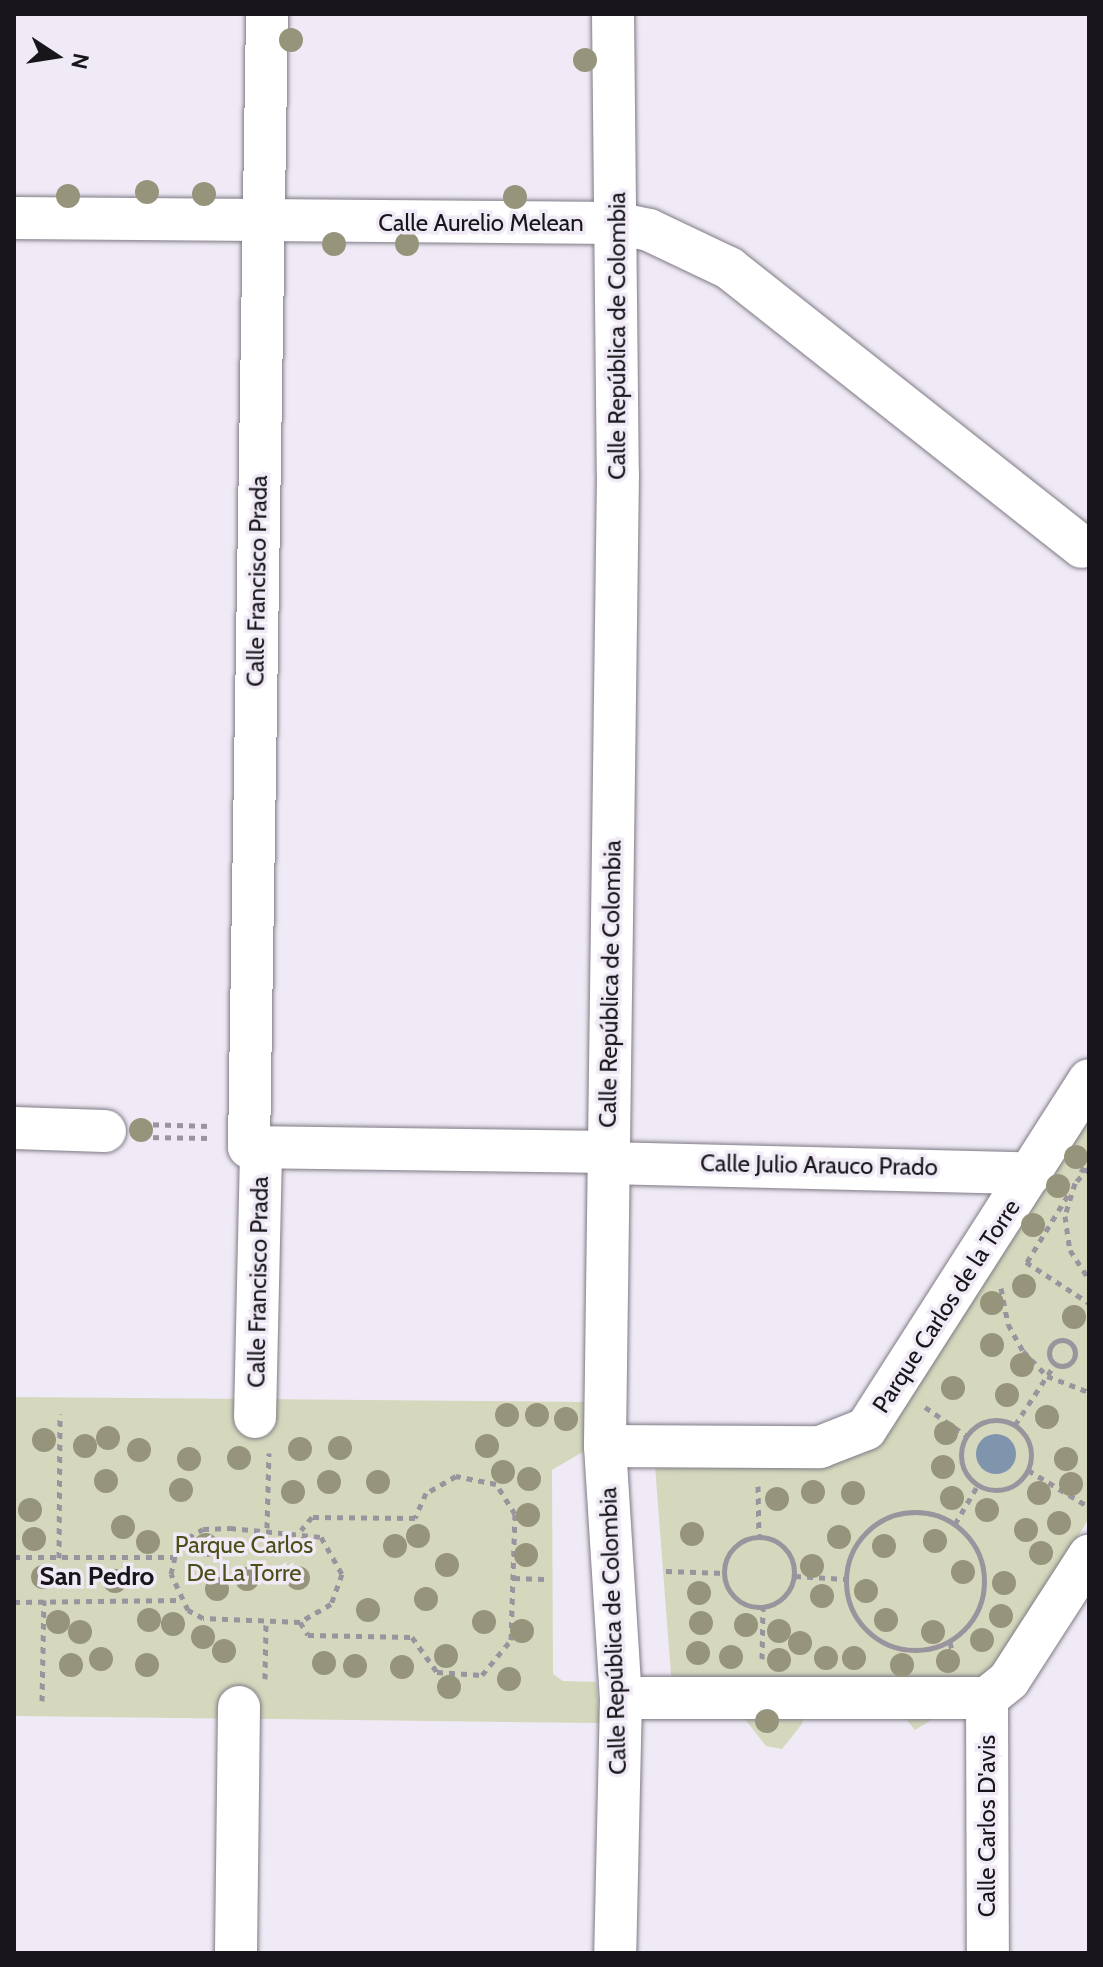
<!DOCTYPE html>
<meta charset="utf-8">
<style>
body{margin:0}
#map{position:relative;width:1103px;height:1967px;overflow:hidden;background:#f0eaf6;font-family:Cabin,sans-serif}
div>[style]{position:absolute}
.green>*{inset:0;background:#d5d8bc}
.water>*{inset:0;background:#7e95ad}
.round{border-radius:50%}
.path>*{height:5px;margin-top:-2.5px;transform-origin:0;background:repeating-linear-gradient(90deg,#99949d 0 6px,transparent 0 12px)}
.path>.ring{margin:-2.5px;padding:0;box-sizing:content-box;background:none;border:5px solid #99949d;border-radius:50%}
.roads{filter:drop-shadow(0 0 2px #7f7a84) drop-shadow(0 0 2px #7f7a84)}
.minor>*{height:42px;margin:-21px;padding:0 21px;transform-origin:21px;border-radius:21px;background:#fff}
.trees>*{width:24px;height:24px;margin:-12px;border-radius:50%;background:#96957c}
span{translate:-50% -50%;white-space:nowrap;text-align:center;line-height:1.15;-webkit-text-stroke:7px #f0eaf6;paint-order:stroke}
.street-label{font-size:24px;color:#18161a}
.park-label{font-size:24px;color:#4d4f19}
.neighbourhood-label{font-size:26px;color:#18161a;font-weight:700}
.frame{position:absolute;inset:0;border:16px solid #18161a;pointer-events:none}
.north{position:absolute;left:16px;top:16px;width:80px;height:80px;-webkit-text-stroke:6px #f0eaf6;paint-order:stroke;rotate:102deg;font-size:22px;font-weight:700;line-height:32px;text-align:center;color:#18161a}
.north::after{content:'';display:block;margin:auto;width:28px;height:36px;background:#18161a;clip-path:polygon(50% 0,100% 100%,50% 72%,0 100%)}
</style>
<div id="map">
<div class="green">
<i style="clip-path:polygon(1089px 1110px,1089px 1518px,1011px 1652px,943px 1713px,915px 1730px,884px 1693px,811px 1689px,802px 1724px,782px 1749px,766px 1746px,737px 1709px,671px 1675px,655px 1466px,826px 1455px)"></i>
<i style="clip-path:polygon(14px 1397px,588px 1402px,586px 1450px,552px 1470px,553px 1674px,563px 1681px,596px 1682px,600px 1723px,14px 1716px)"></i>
</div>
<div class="water">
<i class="round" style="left:976px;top:1434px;width:40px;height:40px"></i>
</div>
<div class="path">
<i style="left:141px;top:1124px;width:70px;rotate:1.6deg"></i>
<i style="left:141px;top:1137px;width:70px;rotate:0.8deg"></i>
<i style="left:1089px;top:1168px;width:21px;rotate:133deg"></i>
<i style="left:1075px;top:1183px;width:34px;rotate:107deg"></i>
<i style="left:1065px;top:1216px;width:34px;rotate:82deg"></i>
<i style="left:1070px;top:1250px;width:35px;rotate:57deg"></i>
<i style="left:1081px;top:1172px;width:15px;rotate:-58deg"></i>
<i style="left:1026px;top:1262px;width:75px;rotate:33.1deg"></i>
<i style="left:1027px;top:1262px;width:79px;rotate:-58.5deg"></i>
<i style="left:1001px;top:1288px;width:37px;rotate:79deg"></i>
<i style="left:1008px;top:1324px;width:31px;rotate:61deg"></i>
<i style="left:1023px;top:1351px;width:35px;rotate:46deg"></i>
<i style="left:1047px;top:1376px;width:45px;rotate:20.9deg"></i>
<i class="ring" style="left:1049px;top:1340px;width:21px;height:21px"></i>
<i style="left:925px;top:1407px;width:51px;rotate:34.6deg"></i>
<i class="ring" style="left:961px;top:1420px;width:65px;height:65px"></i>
<i style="left:1015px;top:1425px;width:73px;rotate:-56.7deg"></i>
<i style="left:1028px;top:1470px;width:71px;rotate:31.2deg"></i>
<i style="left:758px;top:1486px;width:51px;rotate:88.9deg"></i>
<i class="ring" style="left:846px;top:1512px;width:133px;height:133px"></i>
<i style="left:955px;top:1524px;width:45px;rotate:-59.5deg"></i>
<i style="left:230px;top:1528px;width:91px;rotate:5.6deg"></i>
<i style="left:321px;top:1537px;width:43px;rotate:60.4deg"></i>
<i style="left:342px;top:1574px;width:32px;rotate:110deg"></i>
<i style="left:331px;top:1604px;width:36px;rotate:150deg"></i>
<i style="left:300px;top:1622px;width:97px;rotate:-177.6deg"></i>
<i style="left:203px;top:1618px;width:17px;rotate:-152deg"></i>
<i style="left:188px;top:1610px;width:40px;rotate:-115deg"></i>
<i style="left:171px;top:1574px;width:31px;rotate:-77deg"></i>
<i style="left:178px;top:1544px;width:29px;rotate:-31deg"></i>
<i style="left:203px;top:1529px;width:27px;rotate:-2deg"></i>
<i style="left:267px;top:1528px;width:75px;rotate:-88.5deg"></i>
<i class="ring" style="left:724px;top:1537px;width:65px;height:65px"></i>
<i style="left:14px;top:1557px;width:159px"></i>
<i style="left:59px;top:1558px;width:144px;rotate:-89.6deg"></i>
<i style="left:666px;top:1571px;width:59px;rotate:1.9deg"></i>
<i style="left:795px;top:1576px;width:51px;rotate:3.4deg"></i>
<i style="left:514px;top:1578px;width:31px;rotate:2deg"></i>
<i style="left:14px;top:1602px;width:167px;rotate:-0.7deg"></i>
<i style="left:300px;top:1622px;width:15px;rotate:58deg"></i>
<i style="left:308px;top:1635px;width:104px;rotate:1.1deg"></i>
<i style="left:412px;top:1637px;width:43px;rotate:54.5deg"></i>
<i style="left:437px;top:1672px;width:45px;rotate:3.8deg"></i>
<i style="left:482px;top:1675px;width:45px;rotate:-50.4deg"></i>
<i style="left:511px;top:1640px;width:126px;rotate:-88.2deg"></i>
<i style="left:515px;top:1514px;width:36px;rotate:-122deg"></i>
<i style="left:496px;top:1484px;width:41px;rotate:-168.7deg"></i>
<i style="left:456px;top:1476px;width:34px;rotate:150deg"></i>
<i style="left:426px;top:1493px;width:27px;rotate:114deg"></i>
<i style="left:415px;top:1518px;width:103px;rotate:-179.4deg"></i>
<i style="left:312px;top:1517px;width:17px;rotate:130deg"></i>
<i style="left:950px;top:1642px;width:18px;rotate:77deg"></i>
<i style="left:762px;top:1659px;width:52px;rotate:-88.9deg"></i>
<i style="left:265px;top:1679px;width:59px;rotate:-89deg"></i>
<i style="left:42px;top:1701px;width:101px;rotate:-88.9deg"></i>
</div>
<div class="roads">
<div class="minor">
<i style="left:267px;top:14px;width:1133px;rotate:90.91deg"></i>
<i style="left:249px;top:1147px;width:359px;rotate:0.8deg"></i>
<i style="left:613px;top:14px;width:460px;rotate:89.4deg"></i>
<i style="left:618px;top:474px;width:972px;rotate:90.77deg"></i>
<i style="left:605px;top:1446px;width:253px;rotate:86.4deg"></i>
<i style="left:621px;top:1698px;width:255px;rotate:91.3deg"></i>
<i style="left:14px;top:218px;width:602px;rotate:0.48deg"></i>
<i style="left:616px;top:223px;width:34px;rotate:12deg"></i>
<i style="left:649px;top:230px;width:89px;rotate:25.4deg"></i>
<i style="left:729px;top:268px;width:450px;rotate:38.3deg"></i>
<i style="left:14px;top:1128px;width:91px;rotate:1.9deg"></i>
<i style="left:607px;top:1163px;width:424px;rotate:1.4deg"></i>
<i style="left:255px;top:1417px;width:270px;rotate:-88.7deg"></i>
<i style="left:605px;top:1446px;width:215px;rotate:0.3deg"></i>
<i style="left:820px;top:1447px;width:49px;rotate:-21.4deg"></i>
<i style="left:866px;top:1429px;width:414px;rotate:-57.4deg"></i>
<i style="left:621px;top:1698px;width:366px"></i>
<i style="left:987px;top:1698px;width:28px;rotate:-39deg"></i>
<i style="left:1009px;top:1680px;width:148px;rotate:-57.2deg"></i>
<i style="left:987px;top:1698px;width:255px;rotate:89.8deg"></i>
<i style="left:236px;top:1953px;width:246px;rotate:-89.3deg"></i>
</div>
</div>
<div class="trees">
<i style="left:291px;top:40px"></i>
<i style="left:585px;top:60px"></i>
<i style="left:147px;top:192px"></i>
<i style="left:204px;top:194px"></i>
<i style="left:68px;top:196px"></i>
<i style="left:515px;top:197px"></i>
<i style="left:334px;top:244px"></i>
<i style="left:407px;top:244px"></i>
<i style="left:141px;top:1130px"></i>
<i style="left:1076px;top:1157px"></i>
<i style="left:1058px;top:1186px"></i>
<i style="left:1033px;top:1225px"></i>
<i style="left:1024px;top:1286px"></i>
<i style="left:992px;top:1303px"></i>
<i style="left:1074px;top:1317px"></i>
<i style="left:992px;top:1345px"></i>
<i style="left:1022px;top:1365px"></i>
<i style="left:953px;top:1388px"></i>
<i style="left:1007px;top:1395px"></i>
<i style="left:507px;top:1415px"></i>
<i style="left:537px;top:1415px"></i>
<i style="left:1047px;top:1417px"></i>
<i style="left:566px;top:1419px"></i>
<i style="left:946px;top:1433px"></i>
<i style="left:108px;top:1438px"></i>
<i style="left:44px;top:1440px"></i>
<i style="left:85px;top:1446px"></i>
<i style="left:487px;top:1446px"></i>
<i style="left:340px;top:1448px"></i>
<i style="left:300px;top:1449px"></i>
<i style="left:139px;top:1450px"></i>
<i style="left:239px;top:1458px"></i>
<i style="left:189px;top:1459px"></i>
<i style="left:1066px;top:1459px"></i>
<i style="left:943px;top:1467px"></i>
<i style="left:503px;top:1472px"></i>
<i style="left:529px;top:1479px"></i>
<i style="left:106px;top:1481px"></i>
<i style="left:329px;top:1482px"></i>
<i style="left:378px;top:1482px"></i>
<i style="left:1071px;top:1484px"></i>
<i style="left:181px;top:1490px"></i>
<i style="left:293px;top:1492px"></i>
<i style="left:813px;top:1492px"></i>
<i style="left:853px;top:1493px"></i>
<i style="left:1039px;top:1493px"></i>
<i style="left:952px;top:1498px"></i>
<i style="left:777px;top:1499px"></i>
<i style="left:30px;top:1510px"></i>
<i style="left:987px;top:1510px"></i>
<i style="left:528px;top:1515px"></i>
<i style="left:1059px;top:1523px"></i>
<i style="left:123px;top:1527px"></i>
<i style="left:1026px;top:1530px"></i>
<i style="left:692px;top:1534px"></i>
<i style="left:418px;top:1536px"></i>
<i style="left:839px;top:1537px"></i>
<i style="left:34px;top:1539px"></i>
<i style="left:935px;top:1541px"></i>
<i style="left:148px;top:1542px"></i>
<i style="left:206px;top:1545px"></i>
<i style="left:395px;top:1546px"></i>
<i style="left:884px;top:1546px"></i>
<i style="left:1041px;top:1553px"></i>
<i style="left:526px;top:1555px"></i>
<i style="left:447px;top:1565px"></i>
<i style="left:812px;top:1566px"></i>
<i style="left:963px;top:1572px"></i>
<i style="left:43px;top:1577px"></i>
<i style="left:298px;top:1578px"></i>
<i style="left:247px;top:1579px"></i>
<i style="left:115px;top:1581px"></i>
<i style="left:1004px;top:1583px"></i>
<i style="left:217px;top:1589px"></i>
<i style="left:866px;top:1591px"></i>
<i style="left:699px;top:1593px"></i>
<i style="left:822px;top:1596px"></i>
<i style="left:426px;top:1599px"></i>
<i style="left:368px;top:1610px"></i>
<i style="left:1001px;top:1616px"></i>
<i style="left:149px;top:1620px"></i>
<i style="left:886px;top:1620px"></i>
<i style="left:58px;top:1622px"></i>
<i style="left:484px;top:1622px"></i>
<i style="left:701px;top:1623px"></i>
<i style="left:173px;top:1624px"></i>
<i style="left:746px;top:1625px"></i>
<i style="left:522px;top:1631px"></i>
<i style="left:779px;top:1631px"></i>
<i style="left:80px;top:1632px"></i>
<i style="left:933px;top:1632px"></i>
<i style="left:203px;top:1637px"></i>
<i style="left:982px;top:1640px"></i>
<i style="left:800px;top:1643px"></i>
<i style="left:224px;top:1651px"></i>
<i style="left:698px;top:1653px"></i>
<i style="left:446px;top:1656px"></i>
<i style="left:731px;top:1657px"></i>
<i style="left:826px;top:1658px"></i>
<i style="left:854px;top:1658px"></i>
<i style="left:101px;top:1659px"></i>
<i style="left:779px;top:1660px"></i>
<i style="left:948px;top:1661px"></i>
<i style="left:324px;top:1663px"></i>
<i style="left:71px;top:1665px"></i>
<i style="left:147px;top:1665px"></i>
<i style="left:902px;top:1665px"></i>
<i style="left:355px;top:1666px"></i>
<i style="left:402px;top:1667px"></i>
<i style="left:509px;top:1679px"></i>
<i style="left:449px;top:1687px"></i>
<i style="left:767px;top:1721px"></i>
</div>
<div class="street-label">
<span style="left:481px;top:223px">Calle Aurelio Melean</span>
<span style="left:617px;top:336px;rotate:-90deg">Calle República de Colombia</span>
<span style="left:257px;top:581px;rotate:-89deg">Calle Francisco Prada</span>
<span style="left:610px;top:984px;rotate:-89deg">Calle República de Colombia</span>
<span style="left:819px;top:1165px;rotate:1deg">Calle Julio Arauco Prado</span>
<span style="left:258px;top:1282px;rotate:-89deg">Calle Francisco Prada</span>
<span style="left:946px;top:1306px;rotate:-57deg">Parque Carlos de la Torre</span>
<span style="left:613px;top:1631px;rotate:-92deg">Calle República de Colombia</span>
<span style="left:987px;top:1826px;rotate:-90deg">Calle Carlos D'avis</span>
</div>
<div class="park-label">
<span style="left:244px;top:1559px">Parque Carlos<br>De La Torre</span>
</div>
<div class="neighbourhood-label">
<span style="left:97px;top:1577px">San Pedro</span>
</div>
<div class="frame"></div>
<div class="north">N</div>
</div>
